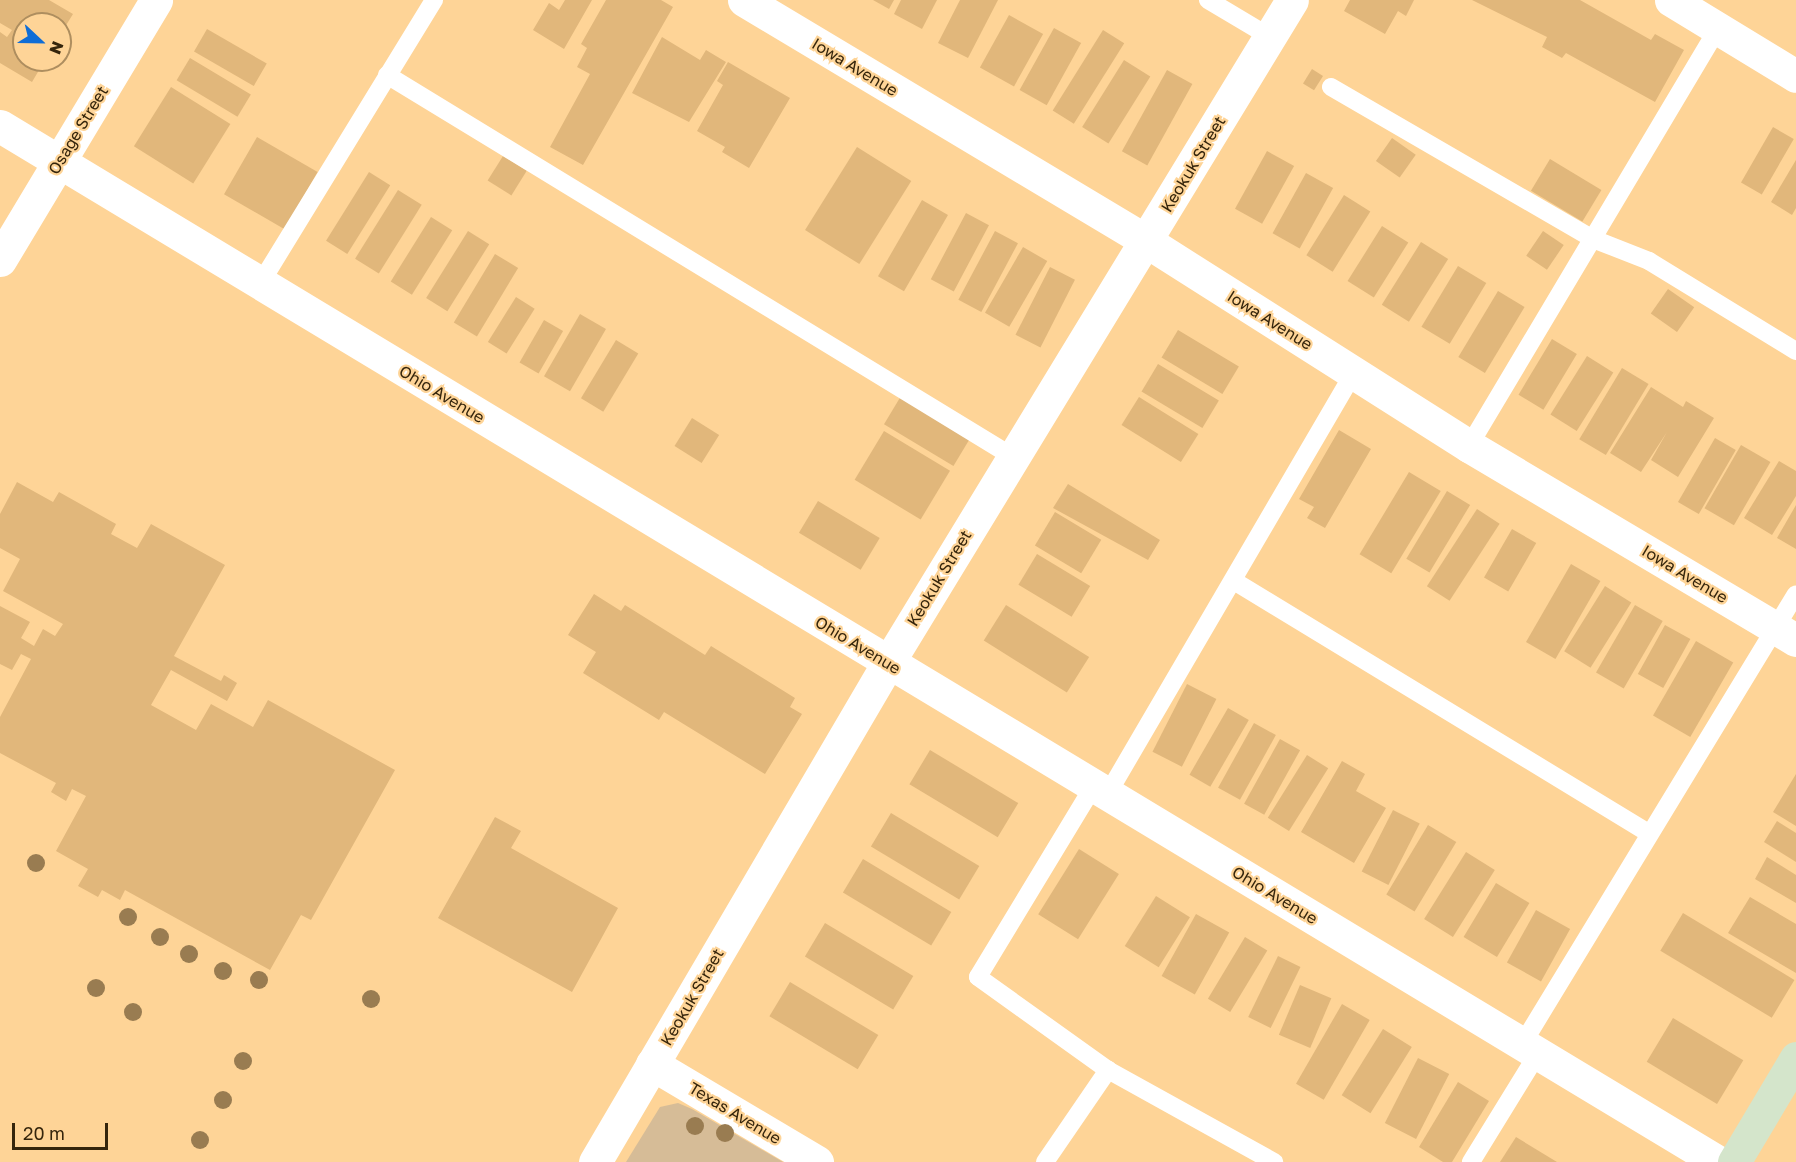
<!DOCTYPE html>
<style>
body{margin:0}
#map{position:relative;width:1796px;height:1162px;overflow:hidden;background:#fed497;font-family:"Golos Text",sans-serif}
div>[style]{position:absolute}
.green>*{inset:0;background:#d6bc97}
.building>*{inset:0;background:#e1b77b;transform-origin:0 0}
.lane>*{height:18px;margin:-9px;padding:0 9px;transform-origin:9px;border-radius:9px;background:#fff}
.street>*{height:33px;margin:-16.5px;padding:0 16.5px;transform-origin:16.5px;border-radius:16.5px;background:#fff}
.secondary>*{height:33px;margin:-16.5px;padding:0 16.5px;transform-origin:16.5px;border-radius:16.5px;background:#d4e5cb}
.trees>*{width:18px;height:18px;margin:-9px;border-radius:50%;background:#997c51}
span{translate:-50% -50%;white-space:nowrap;text-align:center;line-height:1.15;-webkit-text-stroke:4.5px #fed497;paint-order:stroke}
.street-label{font-size:16px;color:#35250c}
.north{position:absolute;left:12px;top:12px;width:60px;height:60px;box-sizing:border-box;background:#fed497;border:2px solid #ae8e5f;border-radius:50%;rotate:112deg;font-size:16px;font-weight:700;line-height:24px;text-align:center;color:#35250c}
.north::after{content:'';display:block;margin:auto;width:21px;height:27px;background:#0f6dd6;clip-path:polygon(50% 0,100% 100%,50% 72%,0 100%)}
.scale{position:absolute;left:12px;top:1123px;width:96px;height:27px;box-sizing:border-box;border:3px solid #35250c;border-top:0;padding-left:8px;font-size:18px;line-height:21px;white-space:nowrap;color:#35250c;-webkit-text-stroke:4px #fed497;paint-order:stroke}
</style>
<div id="map">
<div class="green">
<i style="clip-path:polygon(678px 1103px,692px 1109px,783px 1162px,626px 1162px,660px 1107px)"></i>
</div>
<div class="building">
<i style="clip-path:polygon(0 0,49px 0,73px 14px,60px 35px,60px 24px,24px 24px,24px 60px,45px 60px,32px 82px,0 63px,0 32px,7px 37px,12px 30px,0 23px)"></i>
<i style="clip-path:polygon(565px 0,592px 0,564px 49px,533px 30px,549px 3px,559px 10px)"></i>
<i style="clip-path:polygon(606px 0,661px 0,673px 7px,583px 165px,550px 147px,590px 74px,577px 67px,587px 48px,581px 44px)"></i>
<i style="clip-path:polygon(873px 0,894px 0,889px 9px)"></i>
<i style="clip-path:polygon(901px 0,937px 0,922px 29px,894px 14px)"></i>
<i style="clip-path:polygon(960px 0,998px 0,968px 58px,938px 43px)"></i>
<i style="clip-path:polygon(1350px 0,1414px 0,1406px 16px,1398px 11px,1385px 34px,1344px 11px)"></i>
<i style="clip-path:polygon(1472px 0,1580px 0,1651px 40px,1655px 34px,1684px 50px,1655px 102px,1566px 53px,1562px 58px,1542px 47px,1547px 37px)"></i>
<i style="left:1009px;top:15px;width:39px;height:60px;rotate:29deg"></i>
<i style="left:1054px;top:28px;width:31px;height:71px;rotate:29deg"></i>
<i style="left:207px;top:29px;width:69px;height:26px;rotate:30deg"></i>
<i style="left:1103px;top:30px;width:25px;height:95px;rotate:32deg"></i>
<i style="clip-path:polygon(662px 37px,700px 60px,706px 50px,726px 62px,689px 122px,632px 93px)"></i>
<i style="left:190px;top:58px;width:71px;height:26px;rotate:31deg"></i>
<i style="left:1124px;top:60px;width:31px;height:79px;rotate:32deg"></i>
<i style="clip-path:polygon(728px 62px,790px 98px,749px 168px,722px 152px,725px 147px,697px 131px,723px 85px,717px 81px)"></i>
<i style="left:1312px;top:69px;width:13px;height:17px;rotate:32deg"></i>
<i style="left:1167px;top:70px;width:29px;height:93px;rotate:29deg"></i>
<i style="left:171px;top:87px;width:70px;height:70px;rotate:32deg"></i>
<i style="left:1773px;top:127px;width:24px;height:64px;rotate:30deg"></i>
<i style="left:257px;top:137px;width:70px;height:66px;rotate:30deg"></i>
<i style="left:1392px;top:138px;width:29px;height:28px;rotate:35deg"></i>
<i style="left:857px;top:147px;width:64px;height:98px;rotate:32deg"></i>
<i style="left:1267px;top:151px;width:31px;height:66px;rotate:29deg"></i>
<i style="left:503px;top:156px;width:28px;height:29px;rotate:32deg"></i>
<i style="left:1550px;top:159px;width:60px;height:37px;rotate:31deg"></i>
<i style="clip-path:polygon(1796px 160px,1796px 208px,1792px 215px,1771px 202px)"></i>
<i style="left:369px;top:172px;width:25px;height:81px;rotate:32deg"></i>
<i style="left:1306px;top:173px;width:31px;height:69px;rotate:29deg"></i>
<i style="left:398px;top:190px;width:28px;height:81px;rotate:32deg"></i>
<i style="left:1344px;top:195px;width:31px;height:71px;rotate:32deg"></i>
<i style="left:922px;top:200px;width:30px;height:88px;rotate:30deg"></i>
<i style="left:966px;top:213px;width:26px;height:75px;rotate:28deg"></i>
<i style="left:431px;top:217px;width:25px;height:76px;rotate:32deg"></i>
<i style="left:1382px;top:226px;width:31px;height:65px;rotate:32deg"></i>
<i style="left:468px;top:231px;width:25px;height:79px;rotate:32deg"></i>
<i style="left:995px;top:231px;width:26px;height:78px;rotate:28deg"></i>
<i style="left:1543px;top:231px;width:25px;height:30px;rotate:34deg"></i>
<i style="left:1421px;top:242px;width:32px;height:74px;rotate:32deg"></i>
<i style="left:1023px;top:247px;width:28px;height:76px;rotate:30deg"></i>
<i style="left:495px;top:254px;width:27px;height:80px;rotate:31deg"></i>
<i style="left:1458px;top:266px;width:33px;height:71px;rotate:31deg"></i>
<i style="left:1050px;top:267px;width:28px;height:76px;rotate:27deg"></i>
<i style="left:1668px;top:289px;width:32px;height:30px;rotate:35deg"></i>
<i style="left:1498px;top:291px;width:31px;height:77px;rotate:31deg"></i>
<i style="left:516px;top:297px;width:22px;height:53px;rotate:32deg"></i>
<i style="left:580px;top:314px;width:30px;height:72px;rotate:30deg"></i>
<i style="left:544px;top:320px;width:22px;height:49px;rotate:30deg"></i>
<i style="left:1178px;top:330px;width:71px;height:32px;rotate:31deg"></i>
<i style="left:1552px;top:339px;width:29px;height:65px;rotate:31deg"></i>
<i style="left:616px;top:340px;width:26px;height:68px;rotate:31deg"></i>
<i style="left:1587px;top:356px;width:31px;height:69px;rotate:32deg"></i>
<i style="left:1158px;top:364px;width:71px;height:32px;rotate:31deg"></i>
<i style="left:1622px;top:368px;width:31px;height:83px;rotate:31deg"></i>
<i style="clip-path:polygon(1651px 387px,1683px 407px,1686px 401px,1714px 418px,1678px 477px,1651px 460px,1667px 432px,1641px 472px,1610px 453px)"></i>
<i style="left:901px;top:396px;width:81px;height:33px;rotate:31deg"></i>
<i style="left:1139px;top:397px;width:70px;height:33px;rotate:32deg"></i>
<i style="left:692px;top:418px;width:32px;height:33px;rotate:32deg"></i>
<i style="clip-path:polygon(1339px 430px,1371px 449px,1325px 528px,1307px 518px,1314px 507px,1299px 499px)"></i>
<i style="left:884px;top:431px;width:77px;height:57px;rotate:31deg"></i>
<i style="left:1715px;top:438px;width:24px;height:74px;rotate:30deg"></i>
<i style="left:1741px;top:445px;width:34px;height:73px;rotate:30deg"></i>
<i style="clip-path:polygon(1779px 461px,1796px 471px,1796px 496px,1772px 535px,1744px 518px)"></i>
<i style="left:1409px;top:472px;width:37px;height:96px;rotate:31deg"></i>
<i style="clip-path:polygon(17px 482px,53px 502px,59px 492px,116px 524px,111px 534px,137px 548px,151px 524px,225px 565px,174px 656px,221px 681px,224px 675px,237px 683px,227px 701px,171px 670px,151px 705px,196px 730px,211px 704px,253px 727px,268px 700px,395px 770px,311px 920px,301px 915px,270px 970px,125px 890px,120px 900px,102px 890px,98px 897px,78px 886px,88px 869px,56px 851px,86px 796px,72px 789px,66px 801px,51px 792px,56px 783px,0 753px,0 717px,31px 659px,21px 654px,12px 670px,0 664px,0 606px,30px 622px,21px 638px,34px 646px,43px 629px,55px 636px,63px 624px,3px 591px,20px 559px,0 548px,0 514px)"></i>
<i style="clip-path:polygon(1068px 484px,1160px 540px,1148px 560px,1053px 508px)"></i>
<i style="left:1447px;top:491px;width:27px;height:79px;rotate:31deg"></i>
<i style="left:818px;top:501px;width:72px;height:37px;rotate:31deg"></i>
<i style="clip-path:polygon(1796px 505px,1796px 549px,1777px 538px)"></i>
<i style="left:1477px;top:509px;width:27px;height:92px;rotate:33deg"></i>
<i style="left:1055px;top:512px;width:54px;height:39px;rotate:31deg"></i>
<i style="left:1512px;top:529px;width:28px;height:56px;rotate:30deg"></i>
<i style="left:1037px;top:554px;width:62px;height:36px;rotate:31deg"></i>
<i style="left:1571px;top:564px;width:34px;height:90px;rotate:30deg"></i>
<i style="left:1605px;top:586px;width:31px;height:77px;rotate:32deg"></i>
<i style="clip-path:polygon(594px 594px,621px 611px,625px 605px,705px 655px,711px 646px,795px 698px,790px 707px,802px 714px,765px 774px,664px 712px,659px 720px,583px 673px,596px 652px,568px 635px)"></i>
<i style="left:1006px;top:605px;width:98px;height:42px;rotate:32deg"></i>
<i style="left:1635px;top:605px;width:32px;height:78px;rotate:30deg"></i>
<i style="left:1665px;top:625px;width:29px;height:56px;rotate:29deg"></i>
<i style="left:1696px;top:641px;width:43px;height:86px;rotate:30deg"></i>
<i style="left:1187px;top:684px;width:33px;height:76px;rotate:27deg"></i>
<i style="left:1228px;top:708px;width:24px;height:77px;rotate:30deg"></i>
<i style="left:1254px;top:723px;width:25px;height:74px;rotate:29deg"></i>
<i style="left:1280px;top:739px;width:23px;height:74px;rotate:29deg"></i>
<i style="left:930px;top:750px;width:103px;height:40px;rotate:31deg"></i>
<i style="left:1307px;top:755px;width:25px;height:74px;rotate:32deg"></i>
<i style="clip-path:polygon(1342px 761px,1365px 774px,1356px 791px,1386px 808px,1354px 863px,1301px 832px)"></i>
<i style="clip-path:polygon(1796px 774px,1796px 826px,1773px 812px)"></i>
<i style="left:1393px;top:810px;width:30px;height:69px;rotate:27deg"></i>
<i style="left:891px;top:813px;width:103px;height:39px;rotate:31deg"></i>
<i style="clip-path:polygon(495px 817px,521px 831px,511px 848px,618px 908px,572px 992px,438px 918px)"></i>
<i style="clip-path:polygon(1777px 821px,1796px 833px,1796px 862px,1764px 842px)"></i>
<i style="left:1428px;top:825px;width:33px;height:81px;rotate:31deg"></i>
<i style="left:1079px;top:849px;width:47px;height:77px;rotate:32deg"></i>
<i style="left:1466px;top:852px;width:34px;height:79px;rotate:32deg"></i>
<i style="clip-path:polygon(1767px 857px,1796px 875px,1796px 903px,1755px 879px)"></i>
<i style="left:863px;top:859px;width:103px;height:39px;rotate:31deg"></i>
<i style="left:1496px;top:883px;width:39px;height:63px;rotate:31deg"></i>
<i style="left:1156px;top:896px;width:40px;height:59px;rotate:32deg"></i>
<i style="clip-path:polygon(1750px 897px,1796px 924px,1796px 973px,1728px 933px)"></i>
<i style="left:1536px;top:910px;width:39px;height:60px;rotate:29deg"></i>
<i style="left:1683px;top:913px;width:130px;height:44px;rotate:31deg"></i>
<i style="left:1196px;top:914px;width:38px;height:71px;rotate:29deg"></i>
<i style="left:825px;top:923px;width:103px;height:39px;rotate:31deg"></i>
<i style="left:1245px;top:937px;width:26px;height:72px;rotate:31deg"></i>
<i style="left:1278px;top:956px;width:25px;height:68px;rotate:26deg"></i>
<i style="left:790px;top:982px;width:103px;height:40px;rotate:31deg"></i>
<i style="left:1300px;top:985px;width:34px;height:54px;rotate:23deg"></i>
<i style="left:1342px;top:1004px;width:32px;height:92px;rotate:30deg"></i>
<i style="left:1673px;top:1018px;width:82px;height:51px;rotate:31deg"></i>
<i style="left:1383px;top:1029px;width:34px;height:78px;rotate:32deg"></i>
<i style="left:1418px;top:1058px;width:35px;height:73px;rotate:27deg"></i>
<i style="clip-path:polygon(1458px 1082px,1489px 1101px,1452px 1162px,1443px 1162px,1419px 1147px)"></i>
<i style="clip-path:polygon(1516px 1137px,1557px 1162px,1500px 1162px)"></i>
</div>
<div class="lane">
<i style="left:1208px;top:0;width:72px;rotate:30.8deg"></i>
<i style="left:387px;top:75px;width:733px;rotate:31.39deg"></i>
<i style="left:1331px;top:87px;width:303px;rotate:30.1deg"></i>
<i style="left:1593px;top:239px;width:60px;rotate:21.4deg"></i>
<i style="left:1649px;top:261px;width:172px;rotate:31.5deg"></i>
<i style="left:260px;top:284px;width:333px;rotate:-58.5deg"></i>
<i style="left:1469px;top:446px;width:487px;rotate:-59.2deg"></i>
<i style="left:1234px;top:581px;width:485px;rotate:31.3deg"></i>
<i style="left:1093px;top:787px;width:222px;rotate:121.2deg"></i>
<i style="left:978px;top:977px;width:160px;rotate:35.6deg"></i>
<i style="left:1108px;top:1070px;width:190px;rotate:29deg"></i>
<i style="left:1107px;top:795px;width:489px;rotate:-59.7deg"></i>
<i style="left:1523px;top:1043px;width:525px;rotate:-58.7deg"></i>
<i style="left:1045px;top:1162px;width:112px;rotate:-55.6deg"></i>
<i style="left:1471px;top:1162px;width:128px;rotate:-58.4deg"></i>
</div>
<div class="street">
<i style="left:744px;top:0;width:469px;rotate:30.9deg"></i>
<i style="left:1146px;top:241px;width:383px;rotate:32.4deg"></i>
<i style="left:1469px;top:446px;width:380px;rotate:30.7deg"></i>
<i style="left:1671px;top:0;width:146px;rotate:31.3deg"></i>
<i style="left:0;top:126px;width:2006px;rotate:31.09deg"></i>
<i style="left:0;top:260px;width:303px;rotate:-59deg"></i>
<i style="left:652px;top:1064px;width:192px;rotate:30.7deg"></i>
<i style="left:595px;top:1162px;width:579px;rotate:-59.58deg"></i>
<i style="left:888px;top:663px;width:776px;rotate:-58.64deg"></i>
</div>
<div class="secondary">
<i style="left:1734px;top:1162px;width:121px;rotate:-59.2deg"></i>
</div>
<div class="trees">
<i style="left:36px;top:863px"></i>
<i style="left:128px;top:917px"></i>
<i style="left:160px;top:937px"></i>
<i style="left:189px;top:954px"></i>
<i style="left:223px;top:971px"></i>
<i style="left:259px;top:980px"></i>
<i style="left:96px;top:988px"></i>
<i style="left:371px;top:999px"></i>
<i style="left:133px;top:1012px"></i>
<i style="left:243px;top:1061px"></i>
<i style="left:223px;top:1100px"></i>
<i style="left:695px;top:1126px"></i>
<i style="left:725px;top:1133px"></i>
<i style="left:200px;top:1140px"></i>
</div>
<div class="street-label">
<span style="left:855px;top:67px;rotate:31deg">Iowa Avenue</span>
<span style="left:78px;top:130px;rotate:-59deg">Osage Street</span>
<span style="left:1193px;top:164px;rotate:-59deg">Keokuk Street</span>
<span style="left:1270px;top:320px;rotate:32deg">Iowa Avenue</span>
<span style="left:442px;top:394px;rotate:31deg">Ohio Avenue</span>
<span style="left:1685px;top:574px;rotate:31deg">Iowa Avenue</span>
<span style="left:939px;top:578px;rotate:-59deg">Keokuk Street</span>
<span style="left:858px;top:645px;rotate:31deg">Ohio Avenue</span>
<span style="left:1275px;top:895px;rotate:31deg">Ohio Avenue</span>
<span style="left:692px;top:997px;rotate:-60deg">Keokuk Street</span>
<span style="left:735px;top:1113px;rotate:31deg">Texas Avenue</span>
</div>
<div class="north">N</div>
<div class="scale">20 m</div>
</div>
